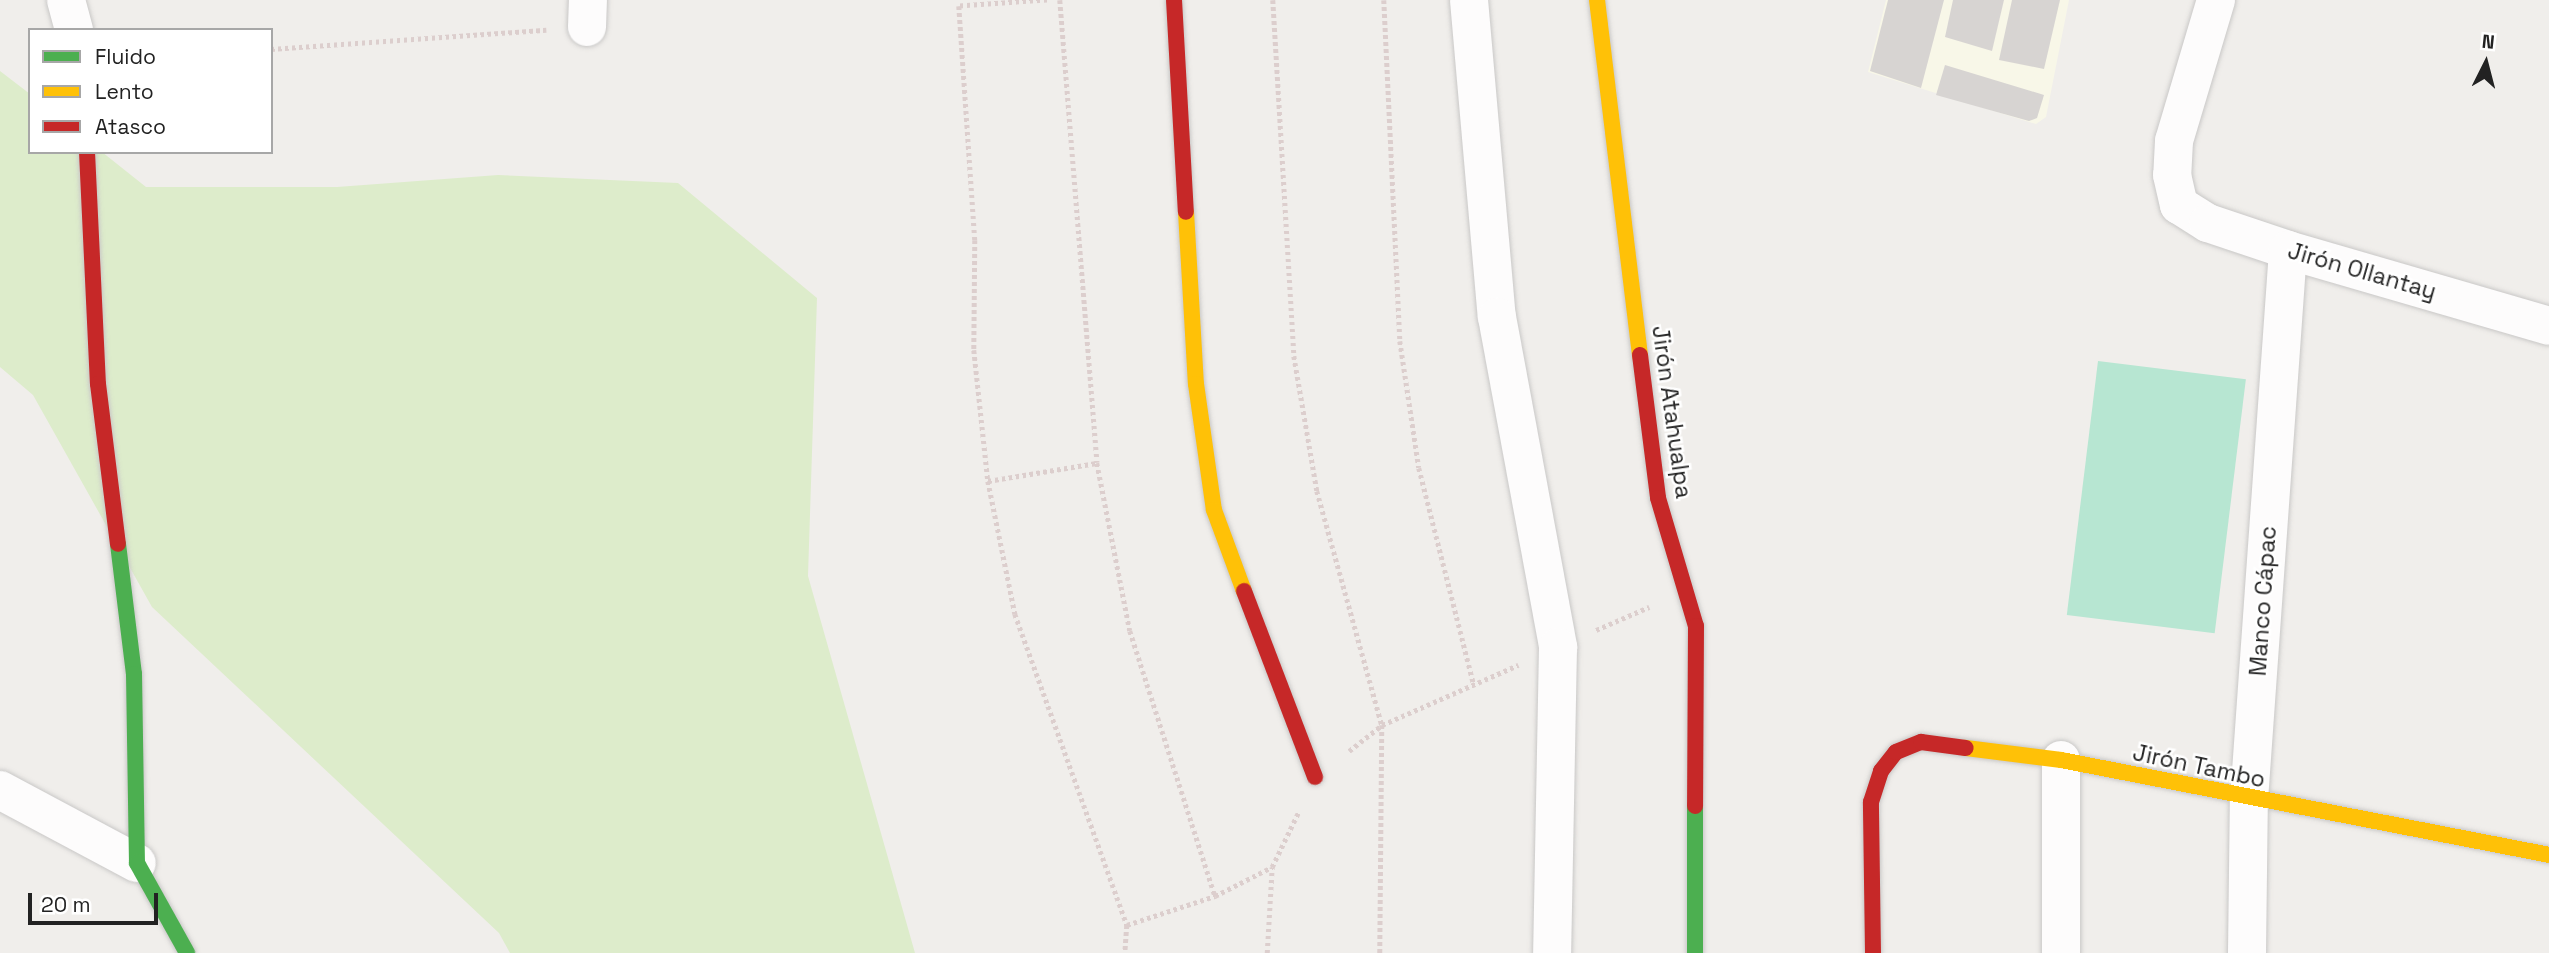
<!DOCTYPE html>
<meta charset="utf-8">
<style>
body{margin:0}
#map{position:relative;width:2549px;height:953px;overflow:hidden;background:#f0eeeb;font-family:"Space Grotesk",sans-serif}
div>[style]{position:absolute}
.education>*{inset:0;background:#f8f7e8}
.grass>*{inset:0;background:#ddeccb}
.pitch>*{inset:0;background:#b7e6d2;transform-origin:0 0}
.building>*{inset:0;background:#d7d4d2}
.path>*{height:4.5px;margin-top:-2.25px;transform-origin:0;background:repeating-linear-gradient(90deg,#dccecd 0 3.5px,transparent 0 7px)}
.roads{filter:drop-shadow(0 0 2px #c9c8c7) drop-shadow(0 0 2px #c9c8c7)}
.street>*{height:38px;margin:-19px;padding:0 19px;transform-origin:19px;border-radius:19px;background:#fdfcfc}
.fast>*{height:16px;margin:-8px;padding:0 8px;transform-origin:8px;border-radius:8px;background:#4caf50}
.slow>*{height:16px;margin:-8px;padding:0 8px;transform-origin:8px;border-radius:8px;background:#ffc107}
.jam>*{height:16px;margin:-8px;padding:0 8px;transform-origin:8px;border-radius:8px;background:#c62828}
span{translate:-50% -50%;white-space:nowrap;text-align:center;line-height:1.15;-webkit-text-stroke:5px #fff;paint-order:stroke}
.street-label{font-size:23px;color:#222}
.legend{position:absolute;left:28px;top:28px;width:245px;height:126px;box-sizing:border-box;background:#fff;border:2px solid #a7a7a7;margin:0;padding:9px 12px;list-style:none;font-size:21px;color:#222}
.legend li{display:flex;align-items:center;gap:14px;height:35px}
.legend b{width:35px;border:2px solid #a7a7a7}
.north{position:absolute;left:2451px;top:28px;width:70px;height:70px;-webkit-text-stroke:5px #fff;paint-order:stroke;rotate:6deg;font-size:19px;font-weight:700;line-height:28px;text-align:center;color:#222}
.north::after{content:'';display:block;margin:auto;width:24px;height:32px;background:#222;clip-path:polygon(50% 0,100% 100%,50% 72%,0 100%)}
.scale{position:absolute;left:28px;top:893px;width:130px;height:32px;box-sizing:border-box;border:4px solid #222;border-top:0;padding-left:9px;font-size:21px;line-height:24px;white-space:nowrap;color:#222;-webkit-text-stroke:5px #fff;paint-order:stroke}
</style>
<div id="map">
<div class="education">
<i style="clip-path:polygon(1886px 0,2069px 0,2046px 117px,2036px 124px,1868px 72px)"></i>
</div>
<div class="grass">
<i style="clip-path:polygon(0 71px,30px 94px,30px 152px,102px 152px,146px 187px,337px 187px,498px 175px,678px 183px,817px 298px,808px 576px,915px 953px,510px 953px,499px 933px,152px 607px,33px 395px,0 367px)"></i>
</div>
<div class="pitch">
<i style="left:2098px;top:361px;width:149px;height:256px;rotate:7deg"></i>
</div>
<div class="building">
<i style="clip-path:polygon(1888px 0,1944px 0,1921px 88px,1870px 71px)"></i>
<i style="clip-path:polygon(1953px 0,2004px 0,1992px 51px,1945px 37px)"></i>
<i style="clip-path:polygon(2012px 0,2060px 0,2044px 69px,1999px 60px)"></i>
<i style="clip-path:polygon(1945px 65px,2044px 95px,2037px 118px,2029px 121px,1936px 95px)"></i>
</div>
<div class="path">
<i style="left:1047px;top:0;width:88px;rotate:176.1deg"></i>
<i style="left:959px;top:6px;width:235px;rotate:86.1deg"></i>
<i style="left:975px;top:240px;width:110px;rotate:90.5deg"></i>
<i style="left:974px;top:350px;width:132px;rotate:83.9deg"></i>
<i style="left:988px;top:481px;width:136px;rotate:78.5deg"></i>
<i style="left:1015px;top:614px;width:331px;rotate:70.2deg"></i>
<i style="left:1127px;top:925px;width:28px;rotate:94deg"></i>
<i style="left:1060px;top:0;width:464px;rotate:85.4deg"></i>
<i style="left:1097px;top:463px;width:171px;rotate:78.9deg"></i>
<i style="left:1130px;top:631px;width:278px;rotate:72.2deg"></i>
<i style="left:1273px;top:0;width:357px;rotate:86.6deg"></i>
<i style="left:1294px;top:356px;width:137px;rotate:80.3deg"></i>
<i style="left:1317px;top:491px;width:243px;rotate:74.5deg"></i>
<i style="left:1382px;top:725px;width:228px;rotate:90.5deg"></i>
<i style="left:1384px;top:0;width:341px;rotate:87.3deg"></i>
<i style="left:1400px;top:341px;width:128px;rotate:81.5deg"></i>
<i style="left:1419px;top:468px;width:224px;rotate:75.8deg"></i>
<i style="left:271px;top:49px;width:276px;rotate:-4deg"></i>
<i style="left:988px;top:481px;width:110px;rotate:-9.4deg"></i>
<i style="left:1596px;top:630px;width:58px;rotate:-23.5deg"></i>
<i style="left:1349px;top:751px;width:42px;rotate:-38.2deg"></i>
<i style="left:1382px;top:725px;width:149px;rotate:-23.8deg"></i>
<i style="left:1127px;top:925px;width:93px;rotate:-18.2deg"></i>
<i style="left:1215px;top:896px;width:64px;rotate:-27deg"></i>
<i style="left:1267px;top:953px;width:86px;rotate:-86.7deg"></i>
<i style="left:1272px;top:867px;width:60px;rotate:-64.3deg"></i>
</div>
<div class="roads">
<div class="street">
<i style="left:66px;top:0;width:31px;rotate:75deg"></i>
<i style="left:1469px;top:0;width:318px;rotate:85deg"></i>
<i style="left:1497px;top:317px;width:336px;rotate:79.5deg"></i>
<i style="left:1558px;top:647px;width:306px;rotate:91.1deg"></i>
<i style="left:2216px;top:0;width:147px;rotate:106.6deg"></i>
<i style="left:2174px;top:141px;width:34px;rotate:93deg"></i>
<i style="left:2172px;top:175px;width:31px;rotate:77deg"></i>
<i style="left:2179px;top:205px;width:34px;rotate:32deg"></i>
<i style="left:2208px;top:223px;width:84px;rotate:18.6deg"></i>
<i style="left:2288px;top:250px;width:272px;rotate:16.2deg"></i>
<i style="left:587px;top:27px;width:27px;rotate:-88deg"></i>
<i style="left:0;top:790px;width:155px;rotate:28.1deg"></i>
<i style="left:2061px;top:953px;width:193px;rotate:-90deg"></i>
<i style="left:2247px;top:953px;width:153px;rotate:-89.3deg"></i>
<i style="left:2249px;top:800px;width:551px;rotate:-85.94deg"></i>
</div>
<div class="fast">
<i style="left:118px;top:544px;width:131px;rotate:83deg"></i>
<i style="left:134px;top:674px;width:189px;rotate:89.1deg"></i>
<i style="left:137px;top:863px;width:103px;rotate:60.9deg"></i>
<i style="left:1695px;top:953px;width:147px;rotate:-90deg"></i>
</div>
<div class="slow">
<i style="left:1597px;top:0;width:358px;rotate:83.1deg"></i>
<i style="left:1186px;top:212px;width:172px;rotate:86.7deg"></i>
<i style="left:1196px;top:384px;width:127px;rotate:81.9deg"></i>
<i style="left:1214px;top:510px;width:86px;rotate:69.7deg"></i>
<i style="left:1966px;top:748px;width:96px;rotate:7.2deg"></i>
<i style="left:2061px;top:760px;width:497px;rotate:11deg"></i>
</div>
<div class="jam">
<i style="left:1174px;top:0;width:212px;rotate:86.8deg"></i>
<i style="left:87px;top:152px;width:232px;rotate:87.3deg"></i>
<i style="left:98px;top:384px;width:161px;rotate:82.9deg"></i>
<i style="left:1640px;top:355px;width:144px;rotate:82.8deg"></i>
<i style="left:1658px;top:498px;width:134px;rotate:73.5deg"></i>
<i style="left:1696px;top:626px;width:180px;rotate:90.3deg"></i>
<i style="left:1244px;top:591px;width:199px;rotate:69.1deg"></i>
<i style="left:1873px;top:953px;width:151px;rotate:-90.8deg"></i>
<i style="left:1871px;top:802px;width:33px;rotate:-72deg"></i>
<i style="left:1881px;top:771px;width:24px;rotate:-52deg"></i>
<i style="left:1896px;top:752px;width:27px;rotate:-22deg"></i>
<i style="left:1921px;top:742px;width:45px;rotate:7.6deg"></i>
</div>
</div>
<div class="street-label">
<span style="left:2362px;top:271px;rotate:16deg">Jirón Ollantay</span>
<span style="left:1672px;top:412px;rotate:82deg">Jirón Atahualpa</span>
<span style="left:2263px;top:601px;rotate:-86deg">Manco Cápac</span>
<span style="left:2199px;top:766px;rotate:12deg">Jirón Tambo</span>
</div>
<ul class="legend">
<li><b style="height:9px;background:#4caf50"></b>Fluido</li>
<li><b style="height:9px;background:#ffc107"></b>Lento</li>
<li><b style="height:9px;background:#c62828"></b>Atasco</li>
</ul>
<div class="north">N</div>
<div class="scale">20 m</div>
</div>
